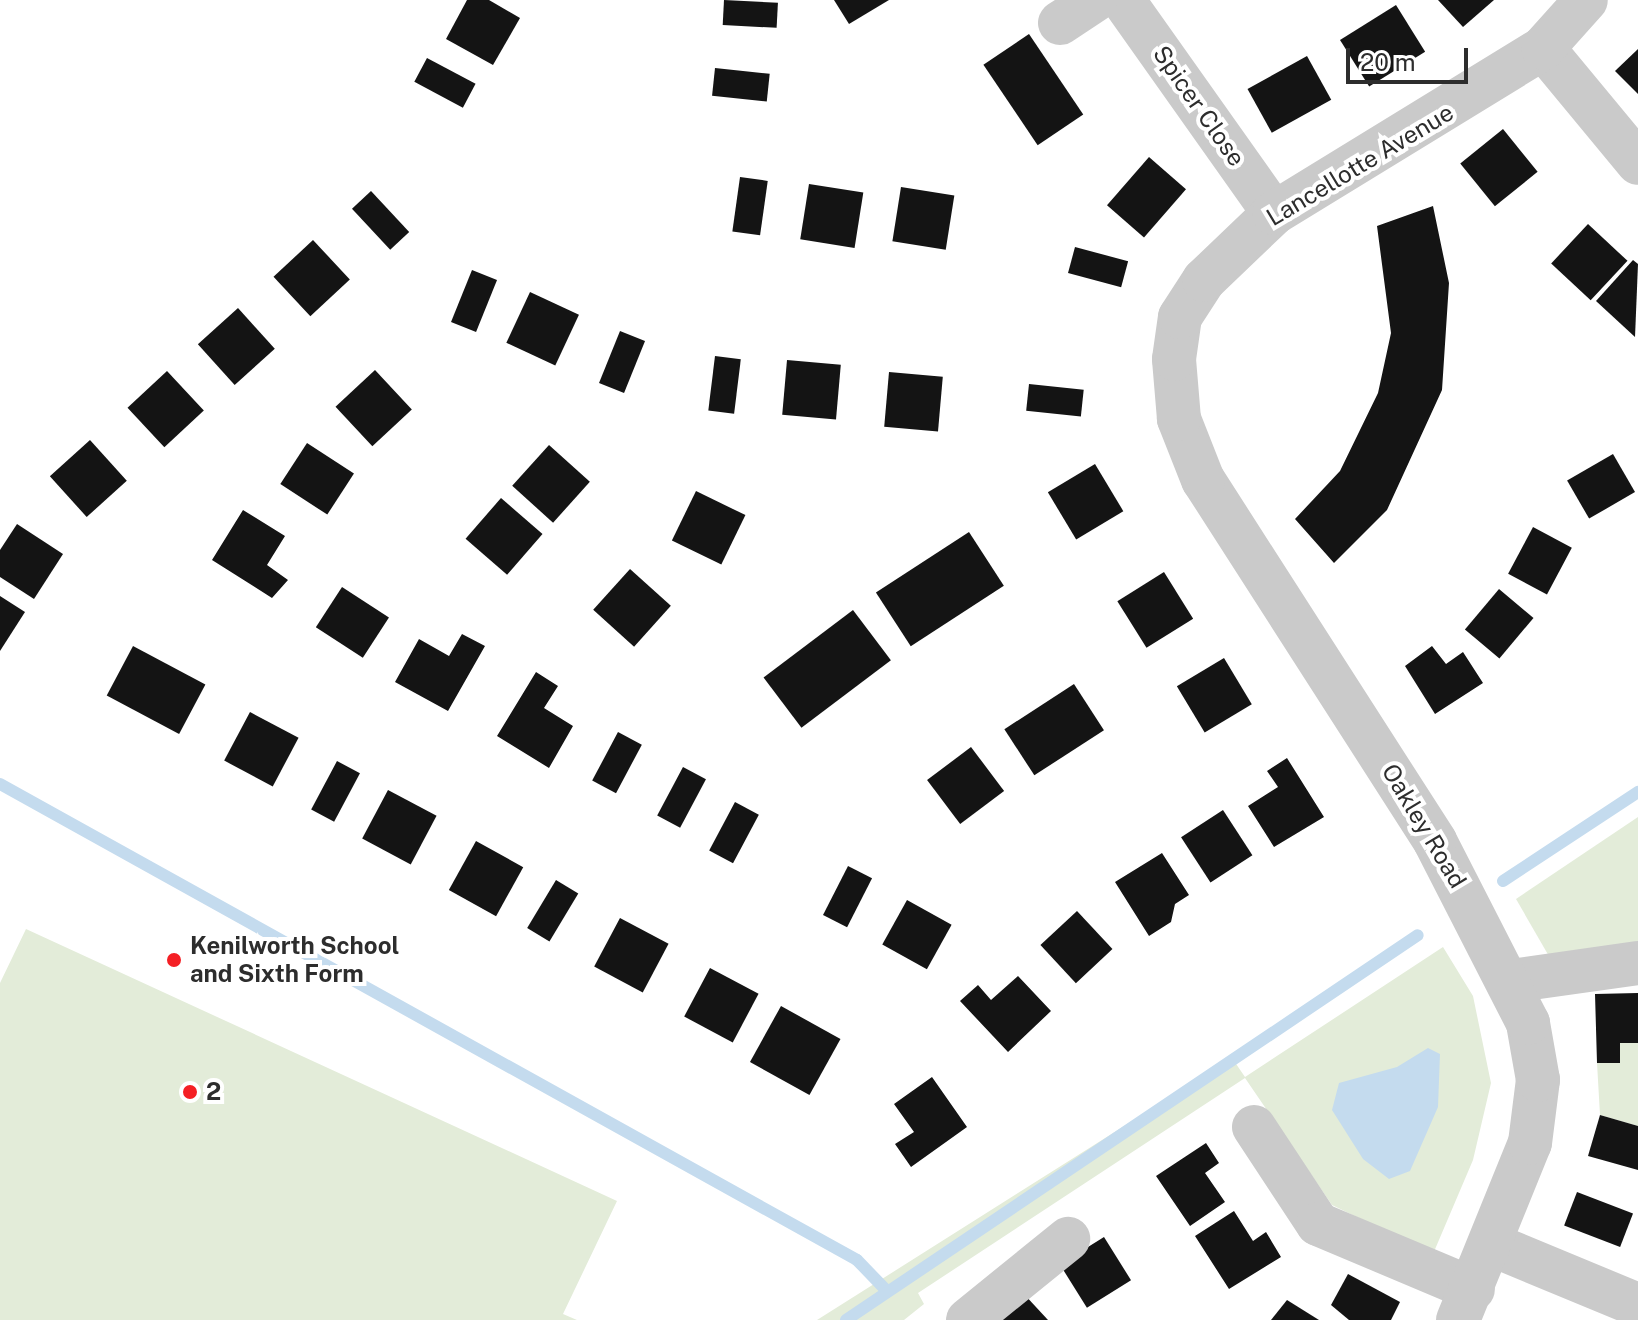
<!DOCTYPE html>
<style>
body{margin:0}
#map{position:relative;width:1638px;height:1320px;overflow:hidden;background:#fff;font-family:"Public Sans",sans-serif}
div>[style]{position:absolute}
.green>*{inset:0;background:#e3ecd9}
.water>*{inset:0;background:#c4dbee}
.stream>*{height:12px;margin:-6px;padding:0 6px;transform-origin:6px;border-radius:6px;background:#c4dbee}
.building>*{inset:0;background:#141414;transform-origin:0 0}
.minor>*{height:44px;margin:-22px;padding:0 22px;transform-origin:22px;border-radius:22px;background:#cacaca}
.dots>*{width:22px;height:22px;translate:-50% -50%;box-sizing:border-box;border:4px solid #fff;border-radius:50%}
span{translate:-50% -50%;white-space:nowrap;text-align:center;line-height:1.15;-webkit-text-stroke:8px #fff;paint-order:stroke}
.street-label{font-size:24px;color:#2d2d2d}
.poi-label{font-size:24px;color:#2d2d2d;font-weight:700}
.left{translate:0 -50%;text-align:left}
.scale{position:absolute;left:1346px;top:48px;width:122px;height:36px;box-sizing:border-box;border:4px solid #2d2d2d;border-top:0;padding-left:10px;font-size:24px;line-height:28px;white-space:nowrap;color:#2d2d2d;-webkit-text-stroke:6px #fff;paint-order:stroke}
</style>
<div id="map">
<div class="green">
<i style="clip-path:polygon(1638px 817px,1638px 942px,1550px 958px,1516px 899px)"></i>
<i style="clip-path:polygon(26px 929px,617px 1201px,563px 1314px,577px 1320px,0 1320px,0 983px)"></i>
<i style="clip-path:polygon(1443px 947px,1473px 996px,1491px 1083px,1473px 1160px,1433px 1254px,1332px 1205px,1245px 1078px,918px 1293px,924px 1304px,904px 1320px,817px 1320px,1232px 1058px,1245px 1077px)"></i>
<i style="clip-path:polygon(1620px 1043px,1638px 1043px,1638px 1126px,1600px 1115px,1597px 1063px,1620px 1062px)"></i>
</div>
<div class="water">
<i style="clip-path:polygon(1428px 1048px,1440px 1054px,1438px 1107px,1410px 1171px,1389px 1179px,1363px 1159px,1332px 1110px,1339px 1083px,1397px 1067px)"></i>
</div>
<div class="stream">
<i style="left:0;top:784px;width:980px;rotate:29.05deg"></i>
<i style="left:857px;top:1260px;width:42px;rotate:46deg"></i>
<i style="left:1503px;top:881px;width:162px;rotate:-33.4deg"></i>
<i style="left:846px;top:1320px;width:689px;rotate:-33.94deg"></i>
</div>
<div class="building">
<i style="clip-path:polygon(467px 0,489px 0,520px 18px,493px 65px,446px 39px)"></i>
<i style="left:724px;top:0;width:54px;height:25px;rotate:3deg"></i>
<i style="clip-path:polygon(834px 0,889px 0,849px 24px)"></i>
<i style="clip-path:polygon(1438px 0,1494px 0,1463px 27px)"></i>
<i style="left:1396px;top:5px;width:55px;height:66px;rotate:58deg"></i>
<i style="left:1029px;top:34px;width:97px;height:55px;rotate:56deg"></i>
<i style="clip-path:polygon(1638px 49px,1638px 94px,1615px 71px)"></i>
<i style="left:1307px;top:56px;width:50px;height:68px;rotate:61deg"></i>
<i style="left:427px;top:58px;width:55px;height:27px;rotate:28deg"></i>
<i style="left:715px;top:68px;width:55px;height:28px;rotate:6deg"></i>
<i style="left:1503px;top:129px;width:55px;height:55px;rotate:51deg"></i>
<i style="left:1149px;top:157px;width:49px;height:64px;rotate:41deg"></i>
<i style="left:740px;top:177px;width:28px;height:55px;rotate:8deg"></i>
<i style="left:809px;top:184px;width:55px;height:56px;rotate:9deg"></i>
<i style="left:901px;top:187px;width:54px;height:55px;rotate:9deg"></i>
<i style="left:371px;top:191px;width:56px;height:26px;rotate:47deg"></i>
<i style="clip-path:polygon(1433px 206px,1449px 283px,1442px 390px,1387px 510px,1334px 563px,1295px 519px,1340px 471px,1378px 393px,1391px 333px,1377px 226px)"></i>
<i style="left:1588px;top:224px;width:54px;height:54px;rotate:43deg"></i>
<i style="left:313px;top:240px;width:54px;height:54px;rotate:47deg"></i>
<i style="left:1075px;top:247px;width:55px;height:27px;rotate:15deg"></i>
<i style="clip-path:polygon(1633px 260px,1638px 264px,1635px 337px,1596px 301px)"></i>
<i style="left:472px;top:270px;width:27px;height:56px;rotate:22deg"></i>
<i style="left:530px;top:292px;width:54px;height:56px;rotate:25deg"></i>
<i style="left:238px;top:308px;width:55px;height:54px;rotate:48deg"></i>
<i style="left:620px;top:331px;width:27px;height:56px;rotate:22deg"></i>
<i style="left:715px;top:356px;width:26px;height:55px;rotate:7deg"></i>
<i style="left:787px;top:360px;width:54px;height:55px;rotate:5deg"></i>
<i style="left:375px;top:370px;width:54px;height:54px;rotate:47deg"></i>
<i style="left:167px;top:371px;width:54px;height:54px;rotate:47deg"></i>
<i style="left:889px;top:372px;width:54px;height:55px;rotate:5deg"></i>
<i style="left:1029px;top:384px;width:55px;height:27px;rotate:6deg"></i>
<i style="left:90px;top:440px;width:55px;height:54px;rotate:48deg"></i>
<i style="left:307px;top:443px;width:56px;height:49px;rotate:33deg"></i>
<i style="left:549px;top:445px;width:55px;height:55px;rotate:42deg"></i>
<i style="left:1613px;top:454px;width:44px;height:53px;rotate:60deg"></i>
<i style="left:1095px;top:464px;width:55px;height:55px;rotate:59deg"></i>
<i style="left:696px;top:491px;width:55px;height:55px;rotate:26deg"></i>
<i style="left:501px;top:498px;width:55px;height:54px;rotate:41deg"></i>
<i style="clip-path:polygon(243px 510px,285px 536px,267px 565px,288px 580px,272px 598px,212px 560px)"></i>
<i style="clip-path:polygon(17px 524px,63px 554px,34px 599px,0 577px,0 550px)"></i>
<i style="left:1533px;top:527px;width:44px;height:53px;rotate:28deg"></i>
<i style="left:969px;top:532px;width:64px;height:111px;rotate:57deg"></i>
<i style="left:630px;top:569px;width:55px;height:55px;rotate:42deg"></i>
<i style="left:1164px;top:572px;width:55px;height:55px;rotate:58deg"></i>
<i style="left:342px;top:587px;width:56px;height:48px;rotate:33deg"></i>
<i style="left:1499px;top:589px;width:45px;height:53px;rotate:40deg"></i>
<i style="clip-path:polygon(0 596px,25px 612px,0 651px)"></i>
<i style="left:853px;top:610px;width:63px;height:112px;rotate:53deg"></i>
<i style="clip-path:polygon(462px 634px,485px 646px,448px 711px,395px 682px,419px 639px,449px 656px)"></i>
<i style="left:133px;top:646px;width:82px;height:56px;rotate:28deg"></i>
<i style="clip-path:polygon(1432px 646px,1446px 664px,1463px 652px,1483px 683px,1435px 714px,1405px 666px)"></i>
<i style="left:1224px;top:658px;width:54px;height:55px;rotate:59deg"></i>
<i style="clip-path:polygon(536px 672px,558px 686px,544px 708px,573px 726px,549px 768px,497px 736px)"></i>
<i style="left:1074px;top:684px;width:55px;height:83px;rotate:57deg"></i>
<i style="left:250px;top:712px;width:55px;height:55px;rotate:28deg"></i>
<i style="left:618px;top:732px;width:27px;height:55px;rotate:28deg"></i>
<i style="left:971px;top:747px;width:55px;height:55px;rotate:53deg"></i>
<i style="clip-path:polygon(1287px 758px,1324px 817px,1274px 847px,1248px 806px,1278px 787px,1267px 771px)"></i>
<i style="left:337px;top:761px;width:26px;height:55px;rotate:28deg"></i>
<i style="left:683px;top:767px;width:26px;height:55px;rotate:28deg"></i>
<i style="left:388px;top:790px;width:55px;height:55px;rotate:28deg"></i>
<i style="left:735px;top:802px;width:27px;height:55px;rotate:28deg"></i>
<i style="left:1223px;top:810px;width:54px;height:50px;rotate:57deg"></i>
<i style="left:476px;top:841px;width:54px;height:56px;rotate:29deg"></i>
<i style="clip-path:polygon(1162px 853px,1189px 895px,1175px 904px,1171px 922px,1149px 936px,1115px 882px)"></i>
<i style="left:848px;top:866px;width:27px;height:55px;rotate:27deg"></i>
<i style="left:556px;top:880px;width:26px;height:56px;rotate:31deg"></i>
<i style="left:907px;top:900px;width:51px;height:51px;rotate:29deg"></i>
<i style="left:1077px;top:911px;width:52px;height:50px;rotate:47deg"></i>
<i style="left:620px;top:918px;width:55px;height:55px;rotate:28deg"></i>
<i style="left:710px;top:968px;width:55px;height:55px;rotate:28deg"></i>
<i style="clip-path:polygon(1018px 976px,1051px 1011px,1008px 1052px,960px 1001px,978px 985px,991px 1000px)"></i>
<i style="clip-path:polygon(1638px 993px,1638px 1043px,1620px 1043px,1620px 1063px,1597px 1063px,1595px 994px)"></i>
<i style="left:781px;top:1006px;width:68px;height:64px;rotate:29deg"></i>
<i style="clip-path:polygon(932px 1077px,967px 1127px,911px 1167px,895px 1144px,914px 1132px,894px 1104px)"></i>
<i style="clip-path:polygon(1600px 1115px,1638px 1126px,1638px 1170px,1588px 1156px)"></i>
<i style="clip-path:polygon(1206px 1143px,1219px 1163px,1205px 1173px,1225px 1202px,1190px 1226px,1156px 1176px)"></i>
<i style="left:1577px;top:1192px;width:60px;height:36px;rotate:21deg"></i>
<i style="clip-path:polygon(1234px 1211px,1253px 1241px,1266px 1232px,1281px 1257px,1229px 1289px,1195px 1236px)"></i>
<i style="left:1104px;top:1237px;width:51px;height:52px;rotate:58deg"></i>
<i style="clip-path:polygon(1348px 1274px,1400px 1302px,1391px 1320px,1349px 1320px,1331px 1305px)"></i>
<i style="clip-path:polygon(1023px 1293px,1048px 1320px,994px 1320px)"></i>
<i style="clip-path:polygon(1287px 1300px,1319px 1320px,1271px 1320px)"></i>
</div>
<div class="minor">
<i style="left:1123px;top:0;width:261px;rotate:54.7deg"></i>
<i style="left:1060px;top:23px;width:42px;rotate:-33.3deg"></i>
<i style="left:1543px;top:48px;width:149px;rotate:50.4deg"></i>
<i style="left:1511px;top:981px;width:128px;rotate:-8.1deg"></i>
<i style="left:1254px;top:1127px;width:116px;rotate:56.6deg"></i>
<i style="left:1318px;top:1224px;width:168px;rotate:22.8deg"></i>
<i style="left:1493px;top:1245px;width:157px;rotate:22.5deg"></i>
<i style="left:968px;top:1320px;width:129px;rotate:-39deg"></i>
<i style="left:1458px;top:1320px;width:191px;rotate:-67.9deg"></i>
<i style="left:1530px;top:1143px;width:64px;rotate:-82.8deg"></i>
<i style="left:1538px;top:1080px;width:58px;rotate:-100deg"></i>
<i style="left:1528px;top:1023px;width:204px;rotate:-117.1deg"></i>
<i style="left:1435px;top:841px;width:429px;rotate:-122.7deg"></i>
<i style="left:1203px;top:480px;width:66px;rotate:-111.5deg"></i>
<i style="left:1179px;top:419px;width:60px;rotate:-94.8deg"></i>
<i style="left:1174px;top:359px;width:42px;rotate:-81.9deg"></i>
<i style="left:1180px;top:317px;width:44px;rotate:-57deg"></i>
<i style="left:1204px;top:280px;width:97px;rotate:-43.7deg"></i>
<i style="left:1274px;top:213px;width:316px;rotate:-31.5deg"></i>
<i style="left:1543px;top:48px;width:64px;rotate:-48.1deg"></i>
</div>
<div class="dots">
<i style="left:174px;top:960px;background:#f41f24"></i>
<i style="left:190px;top:1092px;background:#f41f24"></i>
</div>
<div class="street-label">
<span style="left:1199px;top:106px;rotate:55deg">Spicer Close</span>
<span style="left:1360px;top:165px;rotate:-31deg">Lancellotte Avenue</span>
<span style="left:1424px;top:826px;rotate:59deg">Oakley Road</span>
</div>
<div class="poi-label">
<span class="left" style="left:190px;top:960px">Kenilworth School<br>and Sixth Form</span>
<span class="left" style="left:206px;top:1092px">2</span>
</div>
<div class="scale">20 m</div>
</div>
